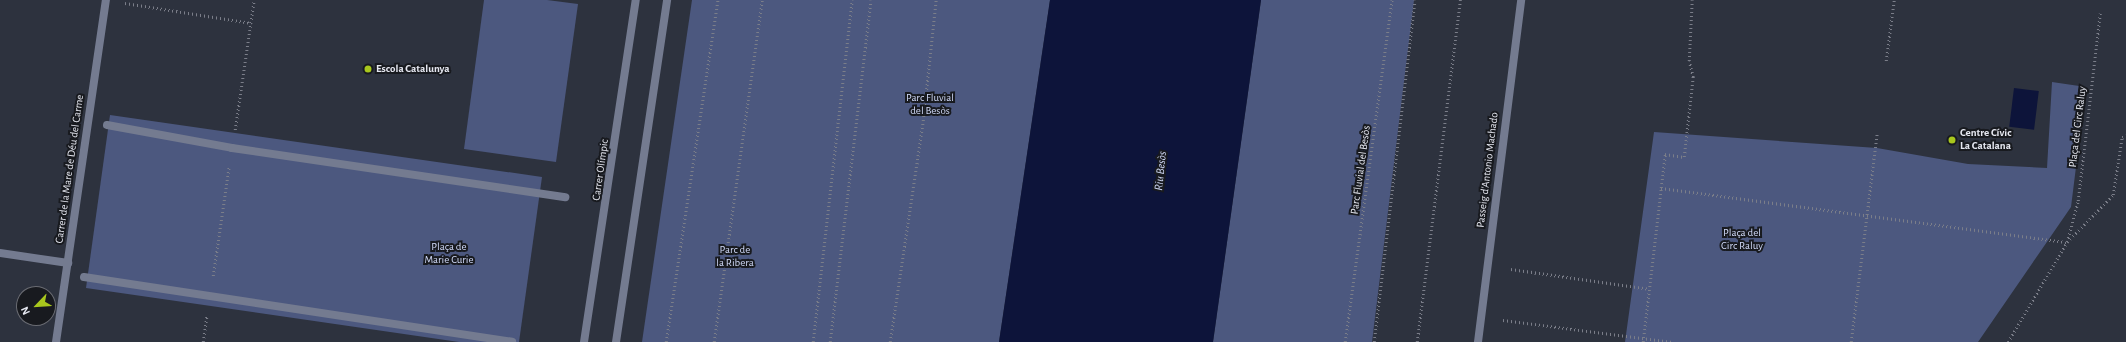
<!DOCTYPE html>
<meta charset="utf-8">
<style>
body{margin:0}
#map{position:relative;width:2126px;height:342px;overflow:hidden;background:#2d323e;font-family:"Alegreya Sans",sans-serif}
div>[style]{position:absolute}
.green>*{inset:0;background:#4c587f}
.water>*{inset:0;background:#0d143a;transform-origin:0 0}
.path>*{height:2.5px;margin-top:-1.25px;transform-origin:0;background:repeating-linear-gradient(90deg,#7b7e89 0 1px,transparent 0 4px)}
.street>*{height:8px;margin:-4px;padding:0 4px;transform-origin:4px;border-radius:4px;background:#747b90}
.dots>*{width:11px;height:11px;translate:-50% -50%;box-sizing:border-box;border:2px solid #181a1f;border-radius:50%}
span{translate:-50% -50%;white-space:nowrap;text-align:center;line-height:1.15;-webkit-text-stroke:4px #181a1f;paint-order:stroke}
.poi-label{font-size:11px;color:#e6e8f1;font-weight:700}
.left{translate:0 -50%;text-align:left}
.park-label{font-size:11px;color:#d0d9f7}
.street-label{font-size:11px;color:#e6e8f1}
.water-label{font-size:12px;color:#cdd6f3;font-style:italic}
.north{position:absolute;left:16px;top:286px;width:40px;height:40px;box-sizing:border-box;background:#181a1f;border:1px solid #6a6c73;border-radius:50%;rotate:245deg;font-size:11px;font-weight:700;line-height:16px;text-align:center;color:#e6e8f1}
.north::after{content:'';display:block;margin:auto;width:14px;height:18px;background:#a8c71d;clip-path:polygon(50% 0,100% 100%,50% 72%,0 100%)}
</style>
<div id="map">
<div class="green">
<i style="clip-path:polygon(484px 0,547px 0,578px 4px,556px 162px,464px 149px)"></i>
<i style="clip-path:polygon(692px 0,1050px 0,999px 342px,642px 342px)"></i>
<i style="clip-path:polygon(1261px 0,1414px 0,1372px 342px,1213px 342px)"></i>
<i style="clip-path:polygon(2052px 82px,2086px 87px,2071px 207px,1978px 342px,1625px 342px,1654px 132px,1877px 148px,1968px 164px,2047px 168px)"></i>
<i style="clip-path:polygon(110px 115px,542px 177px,519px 342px,459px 342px,86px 288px)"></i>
</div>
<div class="water">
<i style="clip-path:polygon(1050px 0,1261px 0,1213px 342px,999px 342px)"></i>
<i style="left:2014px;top:88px;width:25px;height:39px;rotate:7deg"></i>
</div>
<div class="path">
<i style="left:125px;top:3px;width:128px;rotate:9deg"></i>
<i style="left:1886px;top:61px;width:62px;rotate:-82.5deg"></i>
<i style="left:235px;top:130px;width:131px;rotate:-81.7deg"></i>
<i style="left:1661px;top:188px;width:34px;rotate:-83deg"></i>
<i style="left:1665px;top:154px;width:19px;rotate:9deg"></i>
<i style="left:1684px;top:157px;width:81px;rotate:-83.6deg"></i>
<i style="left:1693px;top:77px;width:16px;rotate:-104deg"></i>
<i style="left:1689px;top:61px;width:61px;rotate:-87.2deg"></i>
<i style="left:1511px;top:269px;width:139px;rotate:8.2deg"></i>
<i style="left:213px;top:276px;width:111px;rotate:-81.7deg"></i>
<i style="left:1503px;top:320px;width:171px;rotate:7.4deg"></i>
<i style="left:203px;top:342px;width:27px;rotate:-82deg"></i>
<i style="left:666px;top:342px;width:346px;rotate:-81.4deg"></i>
<i style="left:714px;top:342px;width:345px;rotate:-82deg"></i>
<i style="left:813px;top:342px;width:344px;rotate:-83.5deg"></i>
<i style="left:830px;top:342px;width:344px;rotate:-83.2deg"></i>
<i style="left:890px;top:342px;width:223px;rotate:-81.5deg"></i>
<i style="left:923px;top:121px;width:122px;rotate:-83.9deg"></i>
<i style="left:1345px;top:342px;width:345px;rotate:-82.2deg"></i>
<i style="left:1374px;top:342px;width:344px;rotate:-83.2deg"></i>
<i style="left:1417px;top:342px;width:345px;rotate:-82.8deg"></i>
<i style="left:1643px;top:342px;width:155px;rotate:-83.3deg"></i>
<i style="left:1661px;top:188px;width:410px;rotate:7.6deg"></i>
<i style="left:2067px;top:242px;width:66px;rotate:-45.6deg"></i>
<i style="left:2113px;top:195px;width:59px;rotate:-81.2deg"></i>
<i style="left:2122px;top:137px;width:4px;rotate:-27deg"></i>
<i style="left:1851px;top:342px;width:210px;rotate:-82.9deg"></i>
<i style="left:2008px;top:342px;width:116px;rotate:-59.5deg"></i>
<i style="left:2067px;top:242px;width:42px;rotate:-75deg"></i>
<i style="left:2078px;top:201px;width:189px;rotate:-83.3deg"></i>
</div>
<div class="street">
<i style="left:107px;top:125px;width:127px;rotate:10.4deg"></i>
<i style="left:232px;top:148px;width:337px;rotate:8.4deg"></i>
<i style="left:0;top:253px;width:69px;rotate:8.4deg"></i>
<i style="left:84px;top:277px;width:433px;rotate:8.6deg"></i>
<i style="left:56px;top:342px;width:346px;rotate:-81.7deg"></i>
<i style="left:584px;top:342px;width:346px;rotate:-81.4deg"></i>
<i style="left:616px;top:342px;width:346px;rotate:-81.5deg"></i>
<i style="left:1478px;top:342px;width:345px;rotate:-82.8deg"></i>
</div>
<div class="dots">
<i style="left:368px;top:69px;background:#a8c71d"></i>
<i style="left:1952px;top:140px;background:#a8c71d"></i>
</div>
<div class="poi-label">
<span class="left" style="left:376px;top:69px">Escola Catalunya</span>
<span class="left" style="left:1960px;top:140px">Centre Cívic<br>La Catalana</span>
</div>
<div class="park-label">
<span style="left:930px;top:105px">Parc Fluvial<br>del Besòs</span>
<span style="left:1742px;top:240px">Plaça del<br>Circ Raluy</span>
<span style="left:449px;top:254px">Plaça de<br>Marie Curie</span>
<span style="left:735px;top:257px">Parc de<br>la Ribera</span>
</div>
<div class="street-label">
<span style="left:2078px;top:127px;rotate:-83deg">Plaça del Circ Raluy</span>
<span style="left:70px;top:169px;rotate:-82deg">Carrer de la Mare de Déu del Carme</span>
<span style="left:601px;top:170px;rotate:-82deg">Carrer Olímpic</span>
<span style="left:1361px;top:170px;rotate:-82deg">Parc Fluvial del Besòs</span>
<span style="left:1488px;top:170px;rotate:-83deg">Passeig d'Antonio Machado</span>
</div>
<div class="water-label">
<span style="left:1161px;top:171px;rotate:-84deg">Riu Besòs</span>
</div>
<div class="north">N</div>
</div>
